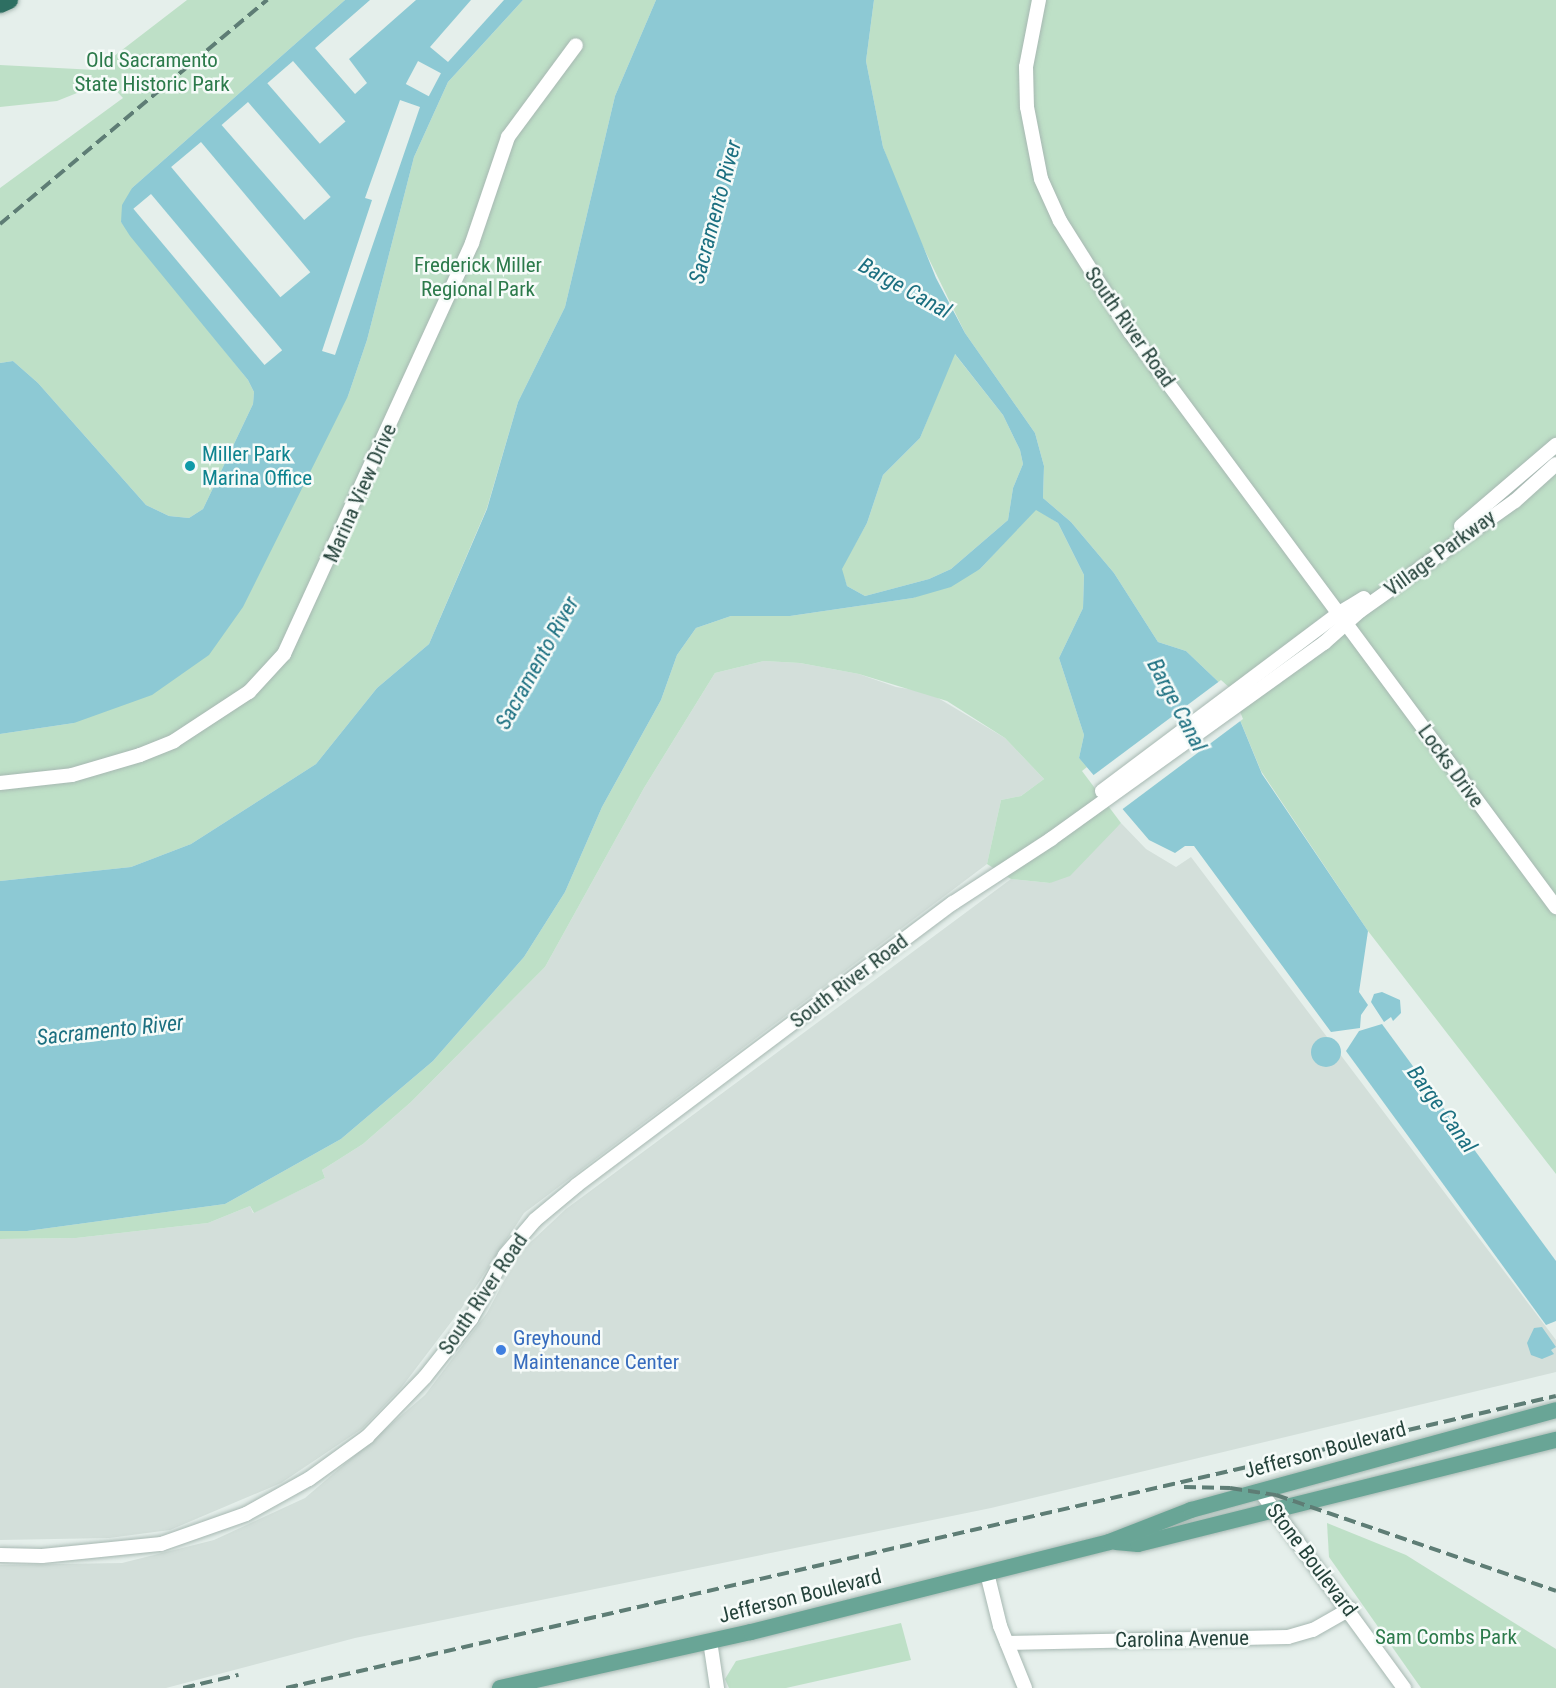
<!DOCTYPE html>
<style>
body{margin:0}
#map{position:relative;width:1556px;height:1688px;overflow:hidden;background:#e5efeb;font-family:"Roboto Condensed",sans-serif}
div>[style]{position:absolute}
.built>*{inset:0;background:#d3dfda}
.green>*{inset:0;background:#bee0c7}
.water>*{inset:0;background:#8dc9d4}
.round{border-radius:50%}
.pier>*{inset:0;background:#e5efeb;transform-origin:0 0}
.roads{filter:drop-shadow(0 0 2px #a7b8b2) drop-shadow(0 0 2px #a7b8b2)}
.minor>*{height:14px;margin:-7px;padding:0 7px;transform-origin:7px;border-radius:7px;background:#fff}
.major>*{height:16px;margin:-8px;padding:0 8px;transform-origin:8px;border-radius:8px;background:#69a596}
.highway>*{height:18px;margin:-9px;padding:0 9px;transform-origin:9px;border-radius:9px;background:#2e6f62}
.rail>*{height:4px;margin-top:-2px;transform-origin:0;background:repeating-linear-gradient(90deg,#5e7d75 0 12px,transparent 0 18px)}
.dots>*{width:16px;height:16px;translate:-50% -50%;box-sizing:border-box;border:3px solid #f6fbf9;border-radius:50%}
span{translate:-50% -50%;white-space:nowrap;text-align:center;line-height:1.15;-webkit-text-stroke:5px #f6fbf9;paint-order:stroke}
.park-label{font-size:21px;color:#2c7a4b}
.street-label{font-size:21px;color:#24423a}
.culture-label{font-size:21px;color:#0d838f}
.left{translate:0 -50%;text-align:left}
.shop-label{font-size:21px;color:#366cbe}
.water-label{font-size:22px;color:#1b6f80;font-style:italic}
</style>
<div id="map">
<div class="built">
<i style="clip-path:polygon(764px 661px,800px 663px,859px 674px,896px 687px,928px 692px,1005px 738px,1044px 779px,1021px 796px,1001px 800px,987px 864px,524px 1213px,461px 1309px,401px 1388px,363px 1428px,281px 1483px,170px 1530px,109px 1538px,0 1540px,0 1239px,76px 1238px,208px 1223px,250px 1206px,253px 1213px,325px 1178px,322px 1170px,363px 1144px,411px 1102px,545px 967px,644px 788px,715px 673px)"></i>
<i style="clip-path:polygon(1121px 823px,1146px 849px,1176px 867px,1191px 857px,1556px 1340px,1556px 1372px,991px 1508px,355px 1638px,166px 1688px,0 1688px,0 1565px,122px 1563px,214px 1540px,305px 1498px,425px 1395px,487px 1313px,519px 1253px,566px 1209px,1011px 879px,1050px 883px)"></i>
</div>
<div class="green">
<i style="clip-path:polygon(187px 0,345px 0,132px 188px,121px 222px,248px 380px,254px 392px,253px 404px,203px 509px,189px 518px,169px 516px,146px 505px,38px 383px,13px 361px,0 363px,0 188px,123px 98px,107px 81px,57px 101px,0 107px,0 65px,96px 70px)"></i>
<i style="clip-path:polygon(523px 0,656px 0,615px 96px,565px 307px,518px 402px,487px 508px,429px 644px,377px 688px,316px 764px,191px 844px,131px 867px,0 881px,0 734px,74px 723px,348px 396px,367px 340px,414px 157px,448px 82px)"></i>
<i style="clip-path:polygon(874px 0,1556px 0,1556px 1174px,1368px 931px,1261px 771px,1228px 691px,1186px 651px,1158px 642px,1114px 573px,1071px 522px,1043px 498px,1044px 466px,1035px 433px,965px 333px,909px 218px,883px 147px,866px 61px)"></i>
<i style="clip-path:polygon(954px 353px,1003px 415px,1020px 450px,1023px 464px,1013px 488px,1008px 520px,951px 569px,929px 579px,865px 596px,847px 586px,841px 569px,867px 523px,883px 475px,920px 438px)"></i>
<i style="clip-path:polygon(1036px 509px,1058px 523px,1084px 575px,1083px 608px,1059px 658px,1084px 735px,1079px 758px,1087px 767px,1082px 771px,1121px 823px,1070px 876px,1050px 883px,1011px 879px,987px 864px,1001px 800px,1021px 796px,1044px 779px,1005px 738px,947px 701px,859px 674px,800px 663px,764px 661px,715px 673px,644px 788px,545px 967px,411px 1102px,363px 1144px,322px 1170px,325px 1178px,254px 1213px,250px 1206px,208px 1223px,76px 1238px,0 1239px,0 1231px,27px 1231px,225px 1204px,341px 1139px,433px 1061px,524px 957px,565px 892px,602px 807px,661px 700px,677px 655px,696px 628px,731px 616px,790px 616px,913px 598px,980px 569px)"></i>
<i style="clip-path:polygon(1327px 1523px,1406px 1555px,1556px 1649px,1556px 1688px,1421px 1688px,1329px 1557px)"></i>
<i style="clip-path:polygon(901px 1623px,911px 1660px,786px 1688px,729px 1688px,725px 1679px,736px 1661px)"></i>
</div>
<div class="water">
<i style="clip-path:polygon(345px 0,523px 0,448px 82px,414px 157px,367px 340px,348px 396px,243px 607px,209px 655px,152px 695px,74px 723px,0 734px,0 363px,13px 361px,38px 383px,146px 505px,169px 516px,189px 518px,203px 509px,253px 404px,254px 392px,248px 380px,130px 236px,121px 222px,122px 205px,132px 188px)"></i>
<i style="clip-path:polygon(evenodd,656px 0,874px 0,866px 61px,883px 147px,936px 278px,965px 333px,1035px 433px,1044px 466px,1043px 498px,1071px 522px,1114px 573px,1158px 642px,1186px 651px,1228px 691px,1262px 774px,1368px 931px,1359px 992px,1368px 1005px,1361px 1015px,1360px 1028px,1331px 1032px,1194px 846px,1185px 846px,1175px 853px,1149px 840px,1079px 758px,1084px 735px,1059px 658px,1083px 608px,1084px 575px,1058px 523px,1036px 510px,980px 569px,951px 587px,913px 598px,790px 616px,731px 616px,696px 628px,677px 655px,661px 700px,602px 807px,565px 892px,524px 957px,433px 1061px,341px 1139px,225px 1204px,27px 1231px,0 1231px,0 881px,131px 867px,191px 844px,316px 764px,377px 688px,429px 644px,487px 509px,518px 402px,565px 307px,615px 96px,656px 0,955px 354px,1003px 415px,1020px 450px,1023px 464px,1013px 488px,1008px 520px,951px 569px,929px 579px,865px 596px,847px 586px,842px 569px,867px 523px,883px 475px,920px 438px,955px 354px)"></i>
<i style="clip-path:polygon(1382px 992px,1400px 1000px,1401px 1013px,1393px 1021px,1391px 1017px,1384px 1022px,1371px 1002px,1374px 994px)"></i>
<i style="clip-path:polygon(1382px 1024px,1556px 1261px,1556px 1321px,1546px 1325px,1346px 1051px,1359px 1031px)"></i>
<i class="round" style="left:1311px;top:1037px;width:30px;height:30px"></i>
<i style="clip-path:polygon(1542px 1327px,1556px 1347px,1551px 1350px,1554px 1354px,1542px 1359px,1531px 1355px,1527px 1343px,1534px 1328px)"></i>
</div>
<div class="pier">
<i style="clip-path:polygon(370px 0,416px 0,349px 59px,367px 83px,355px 94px,315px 48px)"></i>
<i style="clip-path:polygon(471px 0,504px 0,448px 62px,430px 47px)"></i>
<i style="left:293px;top:61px;width:80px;height:34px;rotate:49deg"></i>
<i style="left:418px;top:61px;width:26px;height:26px;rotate:28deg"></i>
<i style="clip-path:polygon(400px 100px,420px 107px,335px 355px,322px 351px,372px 200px,365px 198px)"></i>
<i style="left:248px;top:102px;width:126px;height:35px;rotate:49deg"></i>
<i style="left:201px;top:142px;width:170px;height:39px;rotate:50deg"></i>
<i style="left:151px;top:194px;width:204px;height:23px;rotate:50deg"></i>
<i style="clip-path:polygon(1221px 680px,1231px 689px,1243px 719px,1120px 811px,1091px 777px)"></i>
</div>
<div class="roads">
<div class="minor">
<i style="left:1039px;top:0;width:68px;rotate:101deg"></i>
<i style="left:1026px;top:67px;width:40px;rotate:88.6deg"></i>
<i style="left:1027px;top:107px;width:73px;rotate:79deg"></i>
<i style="left:1041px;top:179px;width:46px;rotate:65.7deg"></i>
<i style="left:1060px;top:221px;width:131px;rotate:57.8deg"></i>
<i style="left:1130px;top:332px;width:716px;rotate:53.47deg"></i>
<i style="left:1461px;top:526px;width:125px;rotate:-40.5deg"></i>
<i style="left:0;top:783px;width:72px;rotate:-6.3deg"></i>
<i style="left:72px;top:775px;width:71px;rotate:-16.4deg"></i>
<i style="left:140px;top:755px;width:37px;rotate:-22deg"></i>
<i style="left:174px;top:741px;width:90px;rotate:-33.2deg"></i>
<i style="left:249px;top:692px;width:52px;rotate:-47.4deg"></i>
<i style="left:284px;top:654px;width:452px;rotate:-65.4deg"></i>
<i style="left:472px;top:243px;width:112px;rotate:-71.2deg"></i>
<i style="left:508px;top:137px;width:114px;rotate:-53.5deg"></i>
<i style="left:1102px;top:791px;width:296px;rotate:-36.9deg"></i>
<i style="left:1339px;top:613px;width:29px;rotate:-31deg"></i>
<i style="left:1261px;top:1492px;width:243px;rotate:53.9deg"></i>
<i style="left:0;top:1555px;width:42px;rotate:1.4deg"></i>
<i style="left:42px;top:1556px;width:120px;rotate:-5.8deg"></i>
<i style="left:161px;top:1544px;width:90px;rotate:-19.4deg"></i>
<i style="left:246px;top:1514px;width:72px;rotate:-29.1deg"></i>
<i style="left:309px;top:1479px;width:72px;rotate:-35.9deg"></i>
<i style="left:367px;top:1437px;width:83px;rotate:-46deg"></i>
<i style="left:425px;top:1377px;width:74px;rotate:-51.6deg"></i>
<i style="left:471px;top:1319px;width:72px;rotate:-62deg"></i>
<i style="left:505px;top:1255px;width:46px;rotate:-49.4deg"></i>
<i style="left:535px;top:1220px;width:55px;rotate:-39.8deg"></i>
<i style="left:577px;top:1185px;width:470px;rotate:-36.9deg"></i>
<i style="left:953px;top:903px;width:117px;rotate:-33.1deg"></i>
<i style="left:1051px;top:839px;width:336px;rotate:-35.7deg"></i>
<i style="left:1324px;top:643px;width:48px;rotate:-41.6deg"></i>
<i style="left:1360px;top:611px;width:190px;rotate:-35.4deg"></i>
<i style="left:1515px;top:501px;width:55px;rotate:-42.1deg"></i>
<i style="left:987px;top:1573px;width:55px;rotate:76.2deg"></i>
<i style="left:1000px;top:1626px;width:67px;rotate:68deg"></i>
<i style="left:710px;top:1641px;width:48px;rotate:81.5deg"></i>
<i style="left:1007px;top:1643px;width:281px;rotate:-1.2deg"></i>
<i style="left:1288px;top:1637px;width:26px;rotate:-16deg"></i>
<i style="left:1313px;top:1630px;width:43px;rotate:-29.6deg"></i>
</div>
<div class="major">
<i style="left:1116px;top:1542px;width:22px;rotate:5deg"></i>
<i style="left:1138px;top:1544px;width:431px;rotate:-14deg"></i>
<i style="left:500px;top:1688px;width:257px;rotate:-12.6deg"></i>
<i style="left:751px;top:1632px;width:369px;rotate:-14.1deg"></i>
<i style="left:1109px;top:1542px;width:88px;rotate:-21.3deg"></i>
<i style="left:1191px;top:1510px;width:378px;rotate:-15.3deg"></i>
</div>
<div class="highway">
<i style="left:0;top:4px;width:10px;rotate:-24deg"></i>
</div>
</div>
<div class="rail">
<i style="left:0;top:224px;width:349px;rotate:-40deg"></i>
<i style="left:1184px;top:1487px;width:46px;rotate:1.2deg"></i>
<i style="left:1230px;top:1488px;width:47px;rotate:8.7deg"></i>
<i style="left:1276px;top:1495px;width:296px;rotate:18.9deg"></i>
<i style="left:183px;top:1688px;width:57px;rotate:-13.3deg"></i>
<i style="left:286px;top:1688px;width:1303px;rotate:-12.95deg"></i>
</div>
<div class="dots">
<i style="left:190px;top:466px;background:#0f9aa8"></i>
<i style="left:501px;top:1350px;background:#3f7fe0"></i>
</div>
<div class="park-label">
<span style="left:152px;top:72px">Old Sacramento<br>State Historic Park</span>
<span style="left:478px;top:277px">Frederick Miller<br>Regional Park</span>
<span style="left:1446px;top:1637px">Sam Combs Park</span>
</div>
<div class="street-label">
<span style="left:1130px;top:327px;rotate:55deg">South River Road</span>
<span style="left:360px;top:493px;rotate:-66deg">Marina View Drive</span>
<span style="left:1440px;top:553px;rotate:-36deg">Village Parkway</span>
<span style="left:1451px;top:766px;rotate:54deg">Locks Drive</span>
<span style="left:849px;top:981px;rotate:-37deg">South River Road</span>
<span style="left:483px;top:1294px;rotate:-56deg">South River Road</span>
<span style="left:1325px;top:1450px;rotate:-15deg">Jefferson Boulevard</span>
<span style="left:1312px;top:1560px;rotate:53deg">Stone Boulevard</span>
<span style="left:800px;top:1596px;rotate:-14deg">Jefferson Boulevard</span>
<span style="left:1182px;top:1639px;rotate:-1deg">Carolina Avenue</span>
</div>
<div class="culture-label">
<span class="left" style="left:202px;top:466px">Miller Park<br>Marina Office</span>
</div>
<div class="shop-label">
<span class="left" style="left:513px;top:1350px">Greyhound<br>Maintenance Center</span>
</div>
<div class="water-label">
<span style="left:715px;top:212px;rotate:-75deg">Sacramento River</span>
<span style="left:905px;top:288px;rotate:29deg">Barge Canal</span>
<span style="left:537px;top:663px;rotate:-61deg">Sacramento River</span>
<span style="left:1177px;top:705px;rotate:62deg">Barge Canal</span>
<span style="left:110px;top:1030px;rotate:-6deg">Sacramento River</span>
<span style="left:1442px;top:1109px;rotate:54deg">Barge Canal</span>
</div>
</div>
